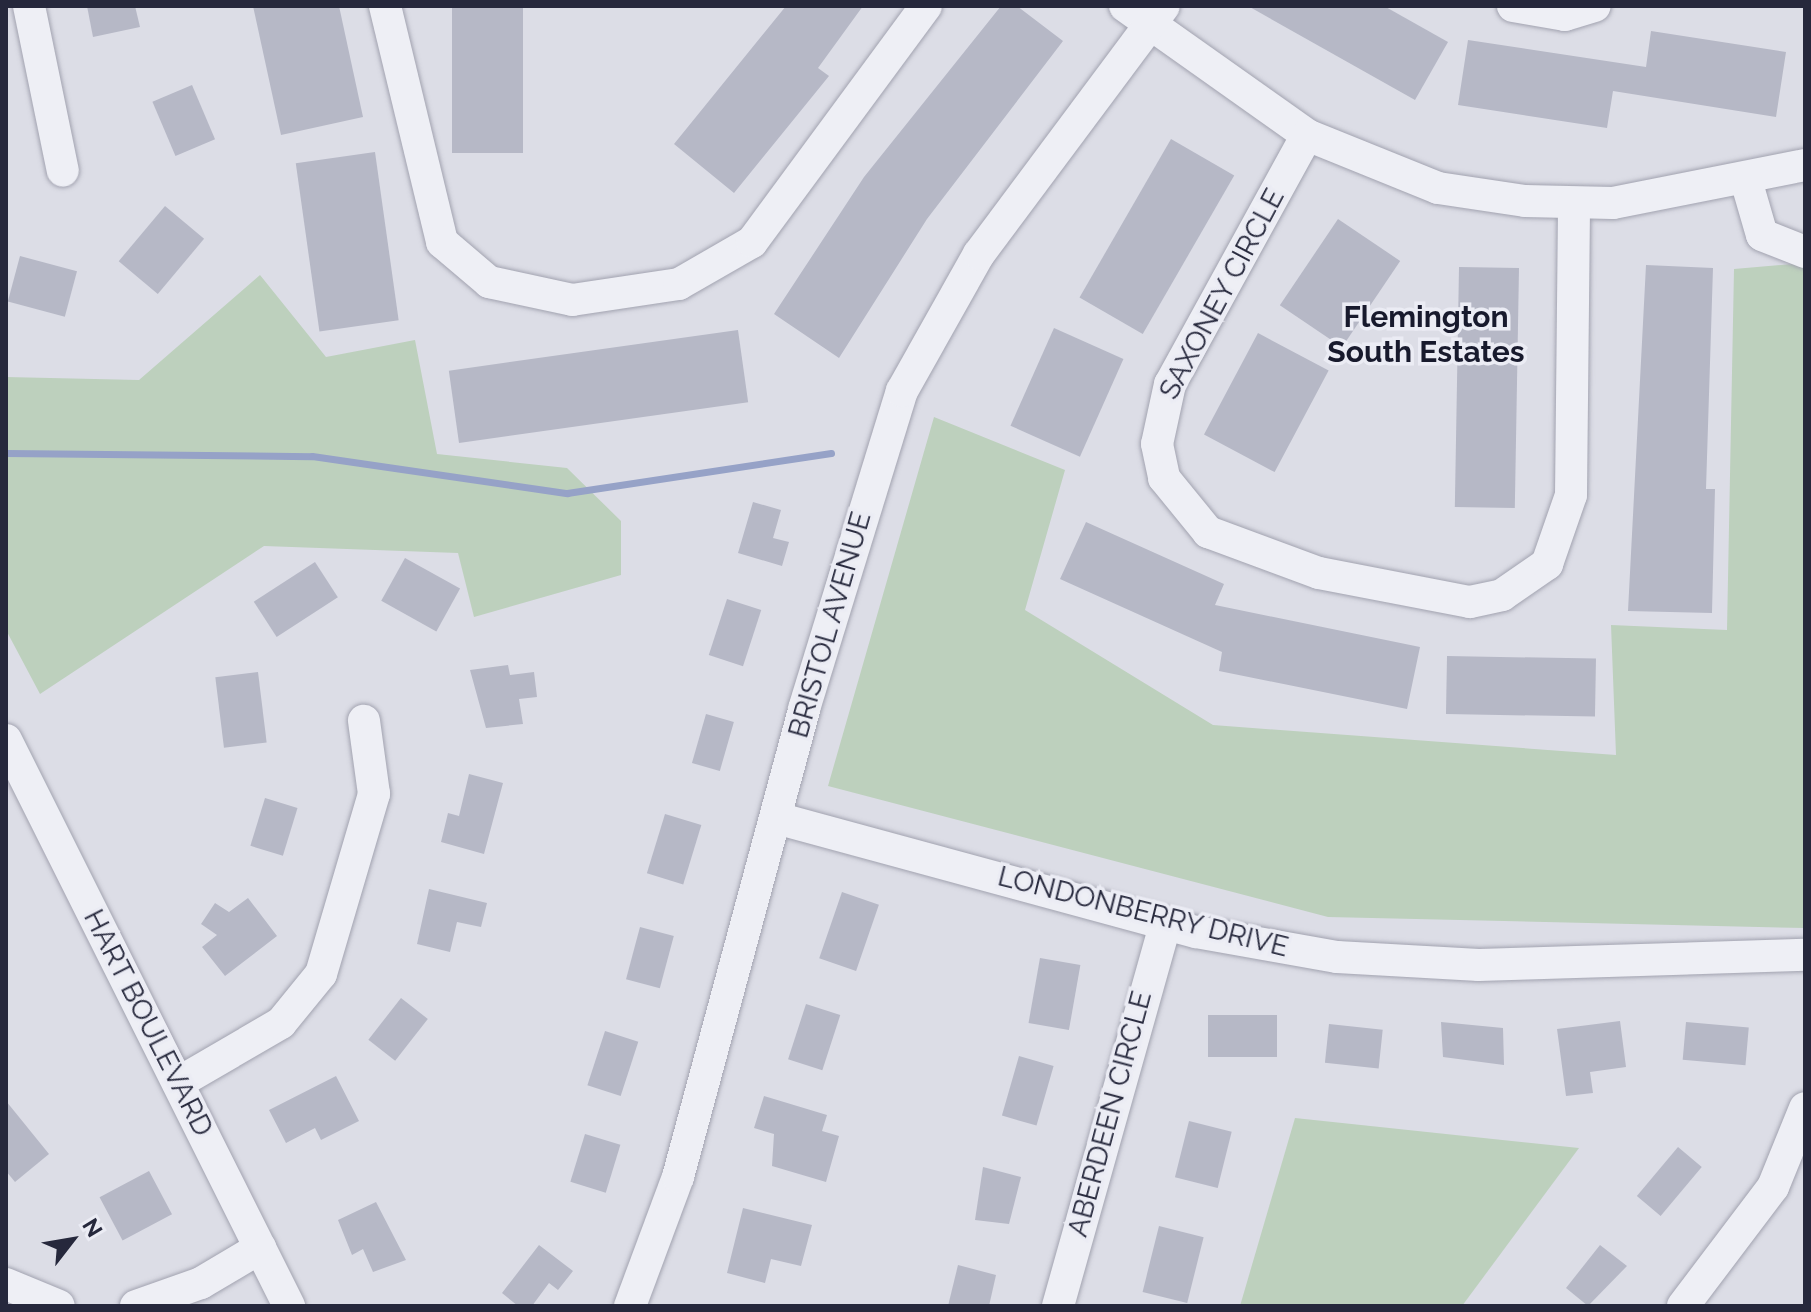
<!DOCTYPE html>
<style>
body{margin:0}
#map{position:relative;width:1811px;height:1312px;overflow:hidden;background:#dcdde6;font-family:Raleway,sans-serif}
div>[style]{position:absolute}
.green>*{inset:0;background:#bdd0bd}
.stream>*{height:7px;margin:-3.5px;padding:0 3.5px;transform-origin:3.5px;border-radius:3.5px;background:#96a2c7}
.building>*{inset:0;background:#b6b8c6;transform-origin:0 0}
.roads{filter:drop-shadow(0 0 2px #a2a3b0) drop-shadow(0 0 2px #a2a3b0)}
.minor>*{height:32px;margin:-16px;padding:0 16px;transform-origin:16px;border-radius:16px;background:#eeeff5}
span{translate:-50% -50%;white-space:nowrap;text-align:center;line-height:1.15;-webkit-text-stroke:7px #ebecf4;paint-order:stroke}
.street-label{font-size:28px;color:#26283c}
.neighbourhood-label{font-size:30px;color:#181a2d;font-weight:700}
.frame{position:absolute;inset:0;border:8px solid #26283c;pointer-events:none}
.north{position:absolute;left:32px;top:1200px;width:80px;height:80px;-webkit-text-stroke:6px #ebecf4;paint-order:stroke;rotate:59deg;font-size:22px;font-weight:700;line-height:32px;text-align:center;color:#26283c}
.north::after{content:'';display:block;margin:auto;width:28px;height:36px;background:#26283c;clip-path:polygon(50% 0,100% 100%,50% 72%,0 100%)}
</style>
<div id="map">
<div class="green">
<i style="clip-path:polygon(1805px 263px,1805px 928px,1328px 917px,828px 786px,934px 417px,1065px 470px,1025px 610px,1213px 725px,1616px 755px,1611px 625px,1727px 630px,1734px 269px)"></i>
<i style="clip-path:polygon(260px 275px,326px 357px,415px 340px,437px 454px,567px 468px,621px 521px,621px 575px,474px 617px,458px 553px,264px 546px,40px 694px,6px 630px,6px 377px,139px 380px)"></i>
<i style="clip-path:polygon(1295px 1118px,1579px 1148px,1462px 1306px,1240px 1306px)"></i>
</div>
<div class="stream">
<i style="left:6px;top:453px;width:306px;rotate:0.6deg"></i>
<i style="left:312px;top:456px;width:258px;rotate:8.3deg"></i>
<i style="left:567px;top:493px;width:267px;rotate:-8.6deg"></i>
</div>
<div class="building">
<i style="clip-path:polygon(87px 6px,135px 6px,140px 27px,93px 37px)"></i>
<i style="clip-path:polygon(253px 6px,339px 6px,363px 117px,281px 135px)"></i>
<i style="left:452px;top:6px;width:71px;height:147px"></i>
<i style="clip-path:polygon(786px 6px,863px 6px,818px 68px,829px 76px,734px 193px,674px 144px)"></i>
<i style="clip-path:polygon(1001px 6px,1017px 6px,1063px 41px,927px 219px,839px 358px,774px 314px,864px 177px)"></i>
<i style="clip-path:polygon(1248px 6px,1384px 6px,1448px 42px,1415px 100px)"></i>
<i style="clip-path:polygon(1651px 31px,1786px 52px,1776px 117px,1613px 91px,1607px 128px,1458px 105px,1468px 40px,1646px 67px)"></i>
<i style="left:192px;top:85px;width:59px;height:43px;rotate:67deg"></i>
<i style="left:1171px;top:139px;width:73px;height:183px;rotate:30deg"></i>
<i style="left:375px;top:152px;width:170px;height:80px;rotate:82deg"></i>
<i style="left:165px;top:206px;width:51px;height:72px;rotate:40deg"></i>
<i style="left:1338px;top:219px;width:75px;height:104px;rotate:34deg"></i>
<i style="left:20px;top:256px;width:59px;height:47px;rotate:15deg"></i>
<i style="clip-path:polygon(1646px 265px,1713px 268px,1706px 489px,1715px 489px,1712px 613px,1628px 611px)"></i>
<i style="left:1519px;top:268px;width:240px;height:60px;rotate:91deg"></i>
<i style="left:1054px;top:328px;width:76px;height:107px;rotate:24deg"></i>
<i style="left:738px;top:330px;width:73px;height:292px;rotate:82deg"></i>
<i style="left:1258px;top:333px;width:80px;height:115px;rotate:28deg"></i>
<i style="clip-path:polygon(753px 502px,781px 510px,773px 538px,789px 542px,782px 566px,738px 553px)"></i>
<i style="clip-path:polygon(1086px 522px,1224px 584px,1215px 605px,1420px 647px,1407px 709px,1219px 671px,1222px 652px,1060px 579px)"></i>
<i style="left:405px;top:558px;width:63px;height:49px;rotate:29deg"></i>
<i style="left:315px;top:562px;width:42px;height:73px;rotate:57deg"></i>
<i style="left:727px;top:599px;width:36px;height:59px;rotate:18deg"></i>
<i style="left:1447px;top:656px;width:149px;height:58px;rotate:1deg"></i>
<i style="clip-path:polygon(508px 665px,510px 675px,534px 672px,537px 697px,519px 699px,523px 724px,486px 728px,470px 670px)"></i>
<i style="left:258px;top:672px;width:71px;height:43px;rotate:83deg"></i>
<i style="left:706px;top:714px;width:29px;height:51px;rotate:16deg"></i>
<i style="clip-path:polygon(469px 774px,503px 783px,484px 854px,441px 842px,448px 813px,459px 816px)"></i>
<i style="left:265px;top:798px;width:34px;height:50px;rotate:17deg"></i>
<i style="left:665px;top:814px;width:38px;height:62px;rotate:17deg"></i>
<i style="clip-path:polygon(429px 889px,487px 903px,481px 927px,457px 922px,450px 952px,417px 944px)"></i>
<i style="left:842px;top:892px;width:39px;height:70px;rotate:19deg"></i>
<i style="clip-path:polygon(248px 898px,277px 936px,225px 976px,202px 947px,217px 935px,201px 924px,215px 903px,229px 912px)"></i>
<i style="left:640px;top:927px;width:35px;height:54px;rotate:15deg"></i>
<i style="left:1040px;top:958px;width:41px;height:66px;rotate:10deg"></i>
<i style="left:401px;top:998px;width:34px;height:53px;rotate:38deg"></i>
<i style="left:806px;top:1004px;width:36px;height:58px;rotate:18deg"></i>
<i style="left:1208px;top:1015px;width:69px;height:42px"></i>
<i style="clip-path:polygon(1620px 1021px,1626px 1067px,1590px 1072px,1593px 1093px,1566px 1096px,1557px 1029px)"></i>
<i style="clip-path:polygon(1441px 1022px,1503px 1028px,1504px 1065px,1443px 1057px)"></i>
<i style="left:1686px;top:1022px;width:63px;height:38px;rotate:5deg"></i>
<i style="left:1329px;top:1024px;width:54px;height:39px;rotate:6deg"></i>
<i style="left:605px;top:1031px;width:35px;height:57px;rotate:18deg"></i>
<i style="left:1019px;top:1056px;width:36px;height:62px;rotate:16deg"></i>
<i style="clip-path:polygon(336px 1076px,359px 1121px,321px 1140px,315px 1128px,286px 1143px,269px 1110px)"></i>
<i style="clip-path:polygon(764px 1096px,827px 1115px,822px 1131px,839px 1136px,826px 1182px,772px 1166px,774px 1134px,754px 1128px)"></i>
<i style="clip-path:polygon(6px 1101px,49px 1154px,15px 1182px,6px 1171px)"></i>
<i style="left:1189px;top:1121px;width:44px;height:58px;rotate:14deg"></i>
<i style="left:585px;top:1134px;width:37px;height:50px;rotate:17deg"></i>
<i style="left:1678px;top:1147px;width:31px;height:64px;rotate:40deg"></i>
<i style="clip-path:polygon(983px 1167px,1021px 1177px,1009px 1224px,975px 1220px)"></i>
<i style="left:149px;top:1171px;width:49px;height:56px;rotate:62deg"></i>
<i style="clip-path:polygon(376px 1202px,406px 1260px,373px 1272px,363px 1249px,352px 1255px,338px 1220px)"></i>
<i style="clip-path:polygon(743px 1208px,812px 1225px,801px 1266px,771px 1259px,765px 1283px,727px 1273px)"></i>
<i style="left:1159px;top:1226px;width:46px;height:68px;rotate:14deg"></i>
<i style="clip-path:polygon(539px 1245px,573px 1271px,558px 1290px,549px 1283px,532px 1306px,518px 1306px,502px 1293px)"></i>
<i style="clip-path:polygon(1600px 1245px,1627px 1266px,1588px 1306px,1566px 1288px)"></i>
<i style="clip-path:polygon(958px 1265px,996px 1275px,989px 1306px,948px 1306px)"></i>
</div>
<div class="roads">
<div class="minor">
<i style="left:29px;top:6px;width:168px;rotate:78.4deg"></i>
<i style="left:385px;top:6px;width:243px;rotate:76.4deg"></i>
<i style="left:442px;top:242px;width:62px;rotate:40.4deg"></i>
<i style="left:489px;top:282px;width:85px;rotate:12.2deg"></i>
<i style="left:572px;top:300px;width:108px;rotate:-8.5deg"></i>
<i style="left:679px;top:284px;width:84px;rotate:-29.9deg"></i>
<i style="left:752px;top:242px;width:293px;rotate:-53.6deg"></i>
<i style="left:1125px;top:6px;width:223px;rotate:35.3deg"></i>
<i style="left:1307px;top:135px;width:141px;rotate:22deg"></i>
<i style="left:1438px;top:188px;width:88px;rotate:8.5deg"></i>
<i style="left:1525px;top:201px;width:88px;rotate:1.3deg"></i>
<i style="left:1613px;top:203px;width:196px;rotate:-11.2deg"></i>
<i style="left:1513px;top:6px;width:53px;rotate:9.8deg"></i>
<i style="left:1565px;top:15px;width:31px;rotate:-17deg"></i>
<i style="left:1307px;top:135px;width:284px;rotate:118.8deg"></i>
<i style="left:1170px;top:384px;width:61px;rotate:102.2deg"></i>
<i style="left:1157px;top:444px;width:35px;rotate:78deg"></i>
<i style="left:1164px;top:478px;width:70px;rotate:50.8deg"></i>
<i style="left:1208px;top:532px;width:118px;rotate:20.3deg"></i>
<i style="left:1319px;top:573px;width:154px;rotate:10.9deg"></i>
<i style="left:1470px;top:602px;width:33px;rotate:-12deg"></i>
<i style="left:1502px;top:595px;width:55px;rotate:-34.6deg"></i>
<i style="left:1547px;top:564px;width:73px;rotate:-70.8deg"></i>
<i style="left:1571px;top:495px;width:291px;rotate:-89.4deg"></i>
<i style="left:1746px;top:180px;width:57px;rotate:73.8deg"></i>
<i style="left:1762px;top:235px;width:46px;rotate:21.6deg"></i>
<i style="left:6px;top:740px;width:633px;rotate:63.43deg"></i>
<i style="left:776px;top:818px;width:435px;rotate:15.2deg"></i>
<i style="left:1196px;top:932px;width:143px;rotate:10.1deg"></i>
<i style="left:1337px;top:957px;width:142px;rotate:3.2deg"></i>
<i style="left:1479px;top:965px;width:326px;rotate:-1.8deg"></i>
<i style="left:178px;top:1083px;width:119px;rotate:-30.2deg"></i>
<i style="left:281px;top:1023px;width:63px;rotate:-50.8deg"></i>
<i style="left:321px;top:974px;width:188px;rotate:-73.6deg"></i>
<i style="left:374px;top:794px;width:74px;rotate:-97.8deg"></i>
<i style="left:6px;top:1284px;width:57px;rotate:22.5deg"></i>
<i style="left:136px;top:1306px;width:69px;rotate:-19.5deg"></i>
<i style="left:201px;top:1283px;width:69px;rotate:-30.7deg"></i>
<i style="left:630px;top:1306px;width:138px;rotate:-69.6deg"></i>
<i style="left:678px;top:1177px;width:485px;rotate:-74.9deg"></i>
<i style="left:804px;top:709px;width:333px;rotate:-72.9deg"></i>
<i style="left:902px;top:391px;width:157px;rotate:-60.7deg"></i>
<i style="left:979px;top:254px;width:309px;rotate:-53.3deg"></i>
<i style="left:1058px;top:1306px;width:398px;rotate:-74.3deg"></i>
<i style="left:1683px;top:1306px;width:149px;rotate:-52.9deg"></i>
<i style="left:1773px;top:1187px;width:85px;rotate:-67.9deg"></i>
</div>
</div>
<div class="street-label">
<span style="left:1222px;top:294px;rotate:-62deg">SAXONEY CIRCLE</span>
<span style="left:830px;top:625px;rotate:-74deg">BRISTOL AVENUE</span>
<span style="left:1143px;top:912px;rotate:14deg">LONDONBERRY DRIVE</span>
<span style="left:148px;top:1023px;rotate:63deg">HART BOULEVARD</span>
<span style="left:1110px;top:1114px;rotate:-75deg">ABERDEEN CIRCLE</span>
</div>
<div class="neighbourhood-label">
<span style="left:1426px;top:334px">Flemington<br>South Estates</span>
</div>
<div class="frame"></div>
<div class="north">N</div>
</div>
